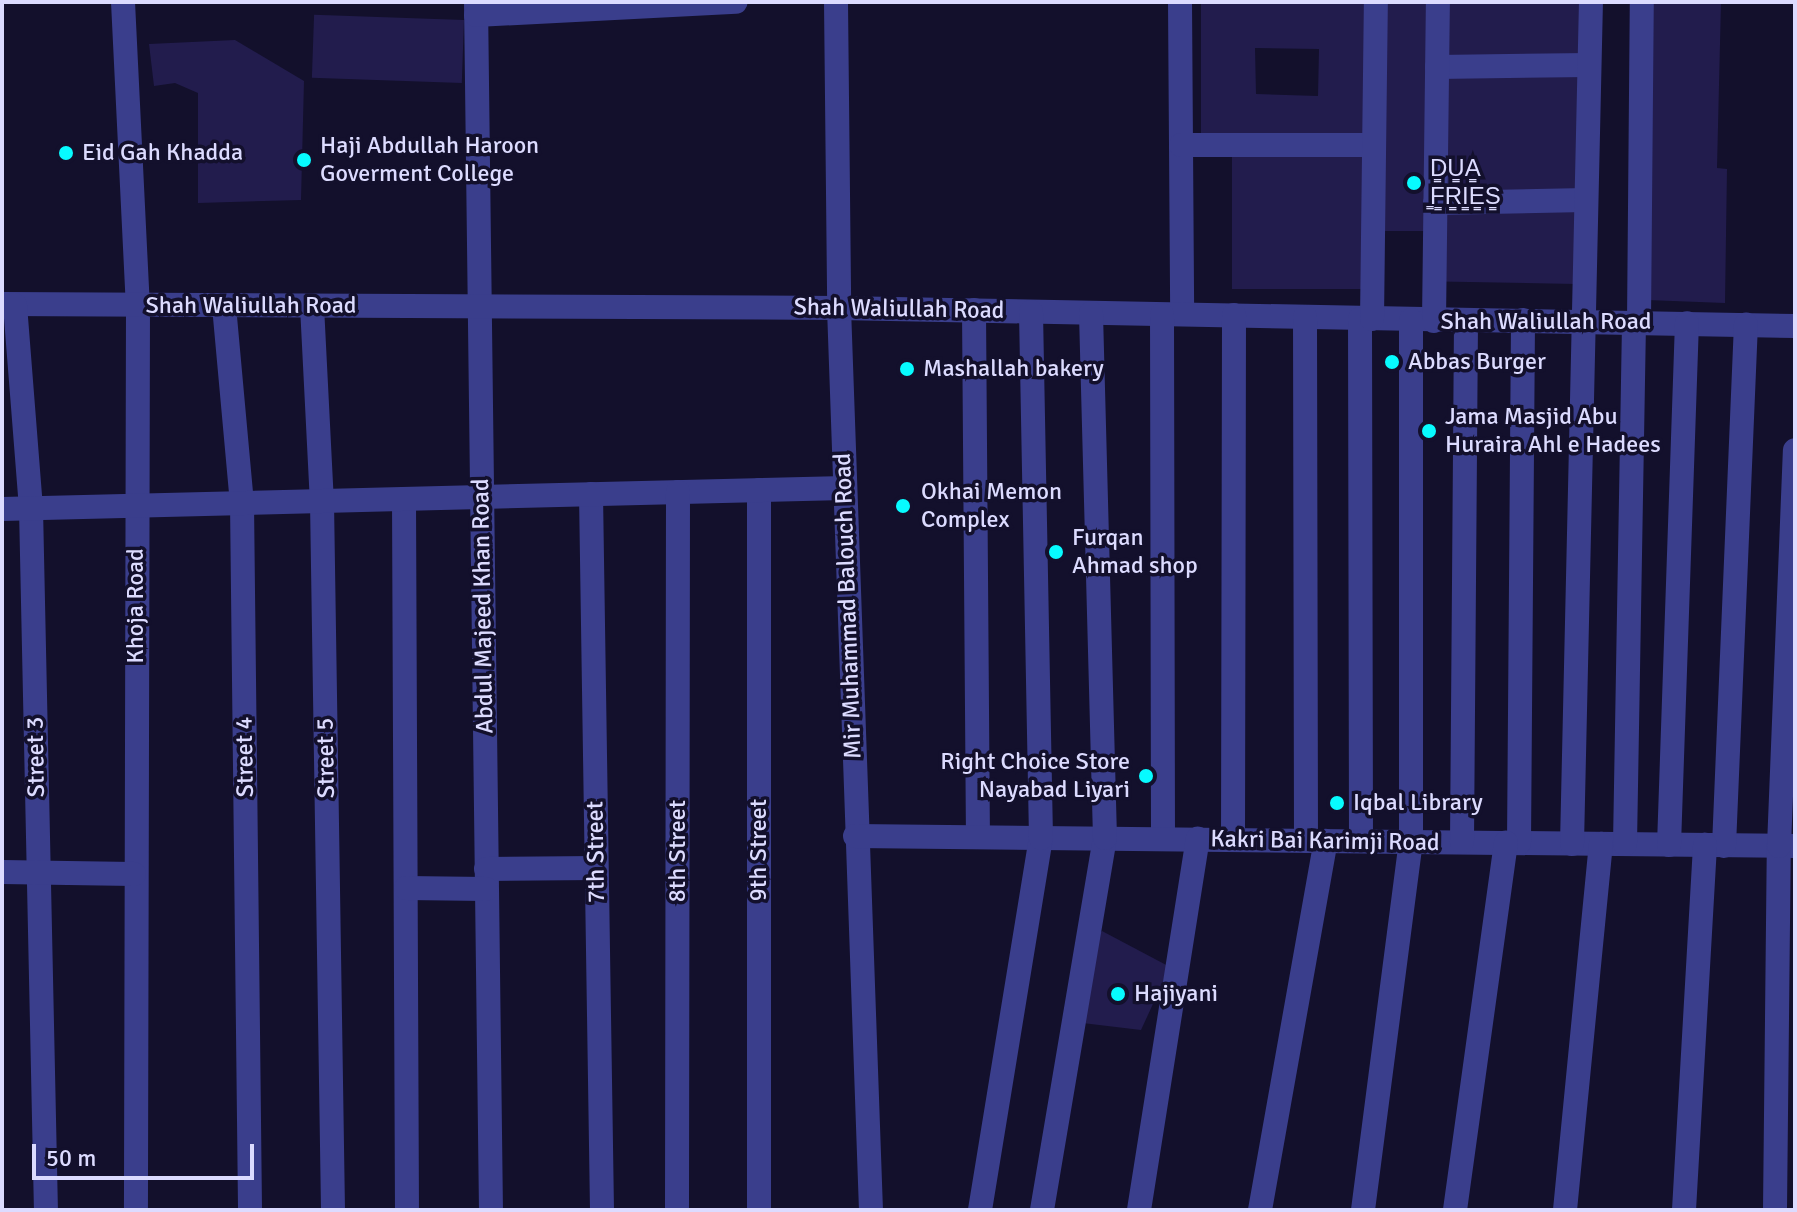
<!DOCTYPE html>
<meta charset="utf-8">
<style>
body{margin:0}
#map{position:relative;width:1797px;height:1212px;overflow:hidden;background:#13102c;font-family:Signika,sans-serif}
div>[style]{position:absolute}
.building>*{inset:0;background:#221c4d;transform-origin:0 0}
.minor>*{height:24px;margin:-12px;padding:0 12px;transform-origin:12px;border-radius:12px;background:#3a3e8c}
.dots>*{width:22px;height:22px;translate:-50% -50%;box-sizing:border-box;border:4px solid #13102c;border-radius:50%}
span{translate:-50% -50%;white-space:nowrap;text-align:center;line-height:1.15;-webkit-text-stroke:7px #13102c;paint-order:stroke}
.poi-label{font-size:24px;color:#dcdbff}
.left{translate:0 -50%;text-align:left}
.right{translate:-100% -50%;text-align:right}
.street-label{font-size:24px;color:#dcdbff}
.frame{position:absolute;inset:0;border:4px solid #dcdbff;pointer-events:none}
.scale{position:absolute;left:32px;top:1144px;width:222px;height:36px;box-sizing:border-box;border:4px solid #dcdbff;border-top:0;padding-left:10px;font-size:24px;line-height:28px;white-space:nowrap;color:#dcdbff;-webkit-text-stroke:6px #13102c;paint-order:stroke}
</style>
<div id="map">
<div class="building">
<i style="clip-path:polygon(evenodd,1201px 2px,1368px 2px,1367px 137px,1201px 134px,1201px 2px,1255px 48px,1319px 49px,1318px 96px,1256px 94px,1255px 48px)"></i>
<i style="left:1381px;top:2px;width:52px;height:229px"></i>
<i style="left:1443px;top:2px;width:140px;height:59px"></i>
<i style="clip-path:polygon(1645px 2px,1721px 2px,1717px 168px,1727px 169px,1725px 303px,1647px 300px)"></i>
<i style="left:464px;top:20px;width:63px;height:150px;rotate:92deg"></i>
<i style="clip-path:polygon(235px 40px,304px 81px,301px 200px,198px 203px,198px 93px,175px 83px,154px 86px,149px 44px)"></i>
<i style="left:1584px;top:69px;width:127px;height:141px;rotate:91deg"></i>
<i style="left:1232px;top:153px;width:135px;height:136px"></i>
<i style="left:1578px;top:208px;width:76px;height:136px;rotate:91deg"></i>
<i style="clip-path:polygon(1102px 931px,1170px 967px,1141px 1030px,1074px 1022px,1086px 948px)"></i>
</div>
<div class="minor">
<i style="left:123px;top:2px;width:304px;rotate:87.2deg"></i>
<i style="left:138px;top:306px;width:904px;rotate:90.13deg"></i>
<i style="left:476px;top:2px;width:1208px;rotate:89.29deg"></i>
<i style="left:836px;top:2px;width:306px;rotate:89.4deg"></i>
<i style="left:839px;top:308px;width:903px;rotate:87.97deg"></i>
<i style="left:1180px;top:2px;width:311px;rotate:89.6deg"></i>
<i style="left:476px;top:15px;width:260px;rotate:-2.9deg"></i>
<i style="left:1437px;top:67px;width:152px;rotate:-0.8deg"></i>
<i style="left:1181px;top:145px;width:193px"></i>
<i style="left:1435px;top:203px;width:151px;rotate:-1.1deg"></i>
<i style="left:2px;top:304px;width:837px;rotate:0.27deg"></i>
<i style="left:839px;top:308px;width:956px;rotate:1.08deg"></i>
<i style="left:15px;top:305px;width:204px;rotate:85.5deg"></i>
<i style="left:31px;top:508px;width:702px;rotate:88.78deg"></i>
<i style="left:224px;top:306px;width:198px;rotate:84.8deg"></i>
<i style="left:242px;top:503px;width:707px;rotate:89.35deg"></i>
<i style="left:312px;top:306px;width:196px;rotate:87.1deg"></i>
<i style="left:322px;top:502px;width:708px;rotate:89.11deg"></i>
<i style="left:974px;top:310px;width:527px;rotate:89.57deg"></i>
<i style="left:1162px;top:315px;width:524px;rotate:89.89deg"></i>
<i style="left:1305px;top:317px;width:524px;rotate:89.89deg"></i>
<i style="left:1360px;top:319px;width:522px;rotate:89.89deg"></i>
<i style="left:1372px;top:319px;width:317px;rotate:-89.3deg"></i>
<i style="left:1434px;top:321px;width:319px;rotate:-89.3deg"></i>
<i style="left:1639px;top:322px;width:320px;rotate:-89.5deg"></i>
<i style="left:759px;top:490px;width:720px;rotate:90deg"></i>
<i style="left:591px;top:494px;width:716px;rotate:89.12deg"></i>
<i style="left:404px;top:499px;width:711px;rotate:89.76deg"></i>
<i style="left:2px;top:509px;width:843px;rotate:-1.43deg"></i>
<i style="left:855px;top:836px;width:940px;rotate:0.61deg"></i>
<i style="left:1233px;top:840px;width:525px;rotate:-89.89deg"></i>
<i style="left:1462px;top:842px;width:520px;rotate:-89.56deg"></i>
<i style="left:1519px;top:843px;width:523px;rotate:-89.56deg"></i>
<i style="left:1572px;top:844px;width:842px;rotate:-88.71deg"></i>
<i style="left:1625px;top:844px;width:522px;rotate:-89.01deg"></i>
<i style="left:1669px;top:845px;width:522px;rotate:-88.03deg"></i>
<i style="left:1724px;top:846px;width:522px;rotate:-87.59deg"></i>
<i style="left:486px;top:869px;width:110px;rotate:-0.5deg"></i>
<i style="left:2px;top:872px;width:132px;rotate:0.9deg"></i>
<i style="left:406px;top:888px;width:80px;rotate:0.7deg"></i>
<i style="left:677px;top:1210px;width:718px;rotate:-89.92deg"></i>
<i style="left:980px;top:1210px;width:377px;rotate:-80.7deg"></i>
<i style="left:1041px;top:838px;width:526px;rotate:-91.09deg"></i>
<i style="left:1042px;top:1210px;width:377px;rotate:-80.4deg"></i>
<i style="left:1105px;top:838px;width:525px;rotate:-91.53deg"></i>
<i style="left:1139px;top:1210px;width:376px;rotate:-81deg"></i>
<i style="left:1260px;top:1210px;width:375px;rotate:-79.9deg"></i>
<i style="left:1363px;top:1210px;width:371px;rotate:-82.6deg"></i>
<i style="left:1411px;top:842px;width:522px;rotate:-90deg"></i>
<i style="left:1455px;top:1210px;width:371px;rotate:-82.1deg"></i>
<i style="left:1565px;top:1210px;width:368px;rotate:-84.4deg"></i>
<i style="left:1684px;top:1210px;width:366px;rotate:-86.7deg"></i>
<i style="left:1775px;top:1210px;width:364px;rotate:-89.4deg"></i>
<i style="left:1779px;top:846px;width:396px;rotate:-87.7deg"></i>
</div>
<div class="dots">
<i style="left:66px;top:153px;background:#07fbff"></i>
<i style="left:304px;top:160px;background:#07fbff"></i>
<i style="left:1414px;top:183px;background:#07fbff"></i>
<i style="left:1392px;top:362px;background:#07fbff"></i>
<i style="left:907px;top:369px;background:#07fbff"></i>
<i style="left:1429px;top:431px;background:#07fbff"></i>
<i style="left:903px;top:506px;background:#07fbff"></i>
<i style="left:1056px;top:552px;background:#07fbff"></i>
<i style="left:1146px;top:776px;background:#07fbff"></i>
<i style="left:1337px;top:803px;background:#07fbff"></i>
<i style="left:1118px;top:994px;background:#07fbff"></i>
</div>
<div class="poi-label">
<span class="left" style="left:320px;top:160px">Haji Abdullah Haroon<br>Goverment College</span>
<span class="left" style="left:82px;top:153px">Eid Gah Khadda</span>
<span class="left" style="left:1430px;top:183px">D̳U̳A̳<br>̳F̳R̳I̳E̳S̳</span>
<span class="left" style="left:1408px;top:362px">Abbas Burger</span>
<span class="left" style="left:923px;top:369px">Mashallah bakery</span>
<span class="left" style="left:1445px;top:431px">Jama Masjid Abu<br>Huraira Ahl e Hadees</span>
<span class="left" style="left:921px;top:506px">Okhai Memon<br>Complex</span>
<span class="left" style="left:1072px;top:552px">Furqan<br>Ahmad shop</span>
<span class="right" style="left:1130px;top:776px">Right Choice Store<br>Nayabad Liyari</span>
<span class="left" style="left:1353px;top:803px">Iqbal Library</span>
<span class="left" style="left:1134px;top:994px">Hajiyani</span>
</div>
<div class="street-label">
<span style="left:251px;top:306px">Shah Waliullah Road</span>
<span style="left:899px;top:309px;rotate:1deg">Shah Waliullah Road</span>
<span style="left:1546px;top:322px">Shah Waliullah Road</span>
<span style="left:136px;top:606px;rotate:-90deg">Khoja Road</span>
<span style="left:483px;top:606px;rotate:-91deg">Abdul Majeed Khan Road</span>
<span style="left:848px;top:606px;rotate:-92deg">Mir Muhammad Balouch Road</span>
<span style="left:36px;top:757px;rotate:-91deg">Street 3</span>
<span style="left:245px;top:757px;rotate:-91deg">Street 4</span>
<span style="left:326px;top:758px;rotate:-91deg">Street 5</span>
<span style="left:1325px;top:841px;rotate:1deg">Kakri Bai Karimji Road</span>
<span style="left:759px;top:850px;rotate:-90deg">9th Street</span>
<span style="left:678px;top:851px;rotate:-90deg">8th Street</span>
<span style="left:596px;top:852px;rotate:-91deg">7th Street</span>
</div>
<div class="frame"></div>
<div class="scale">50 m</div>
</div>
